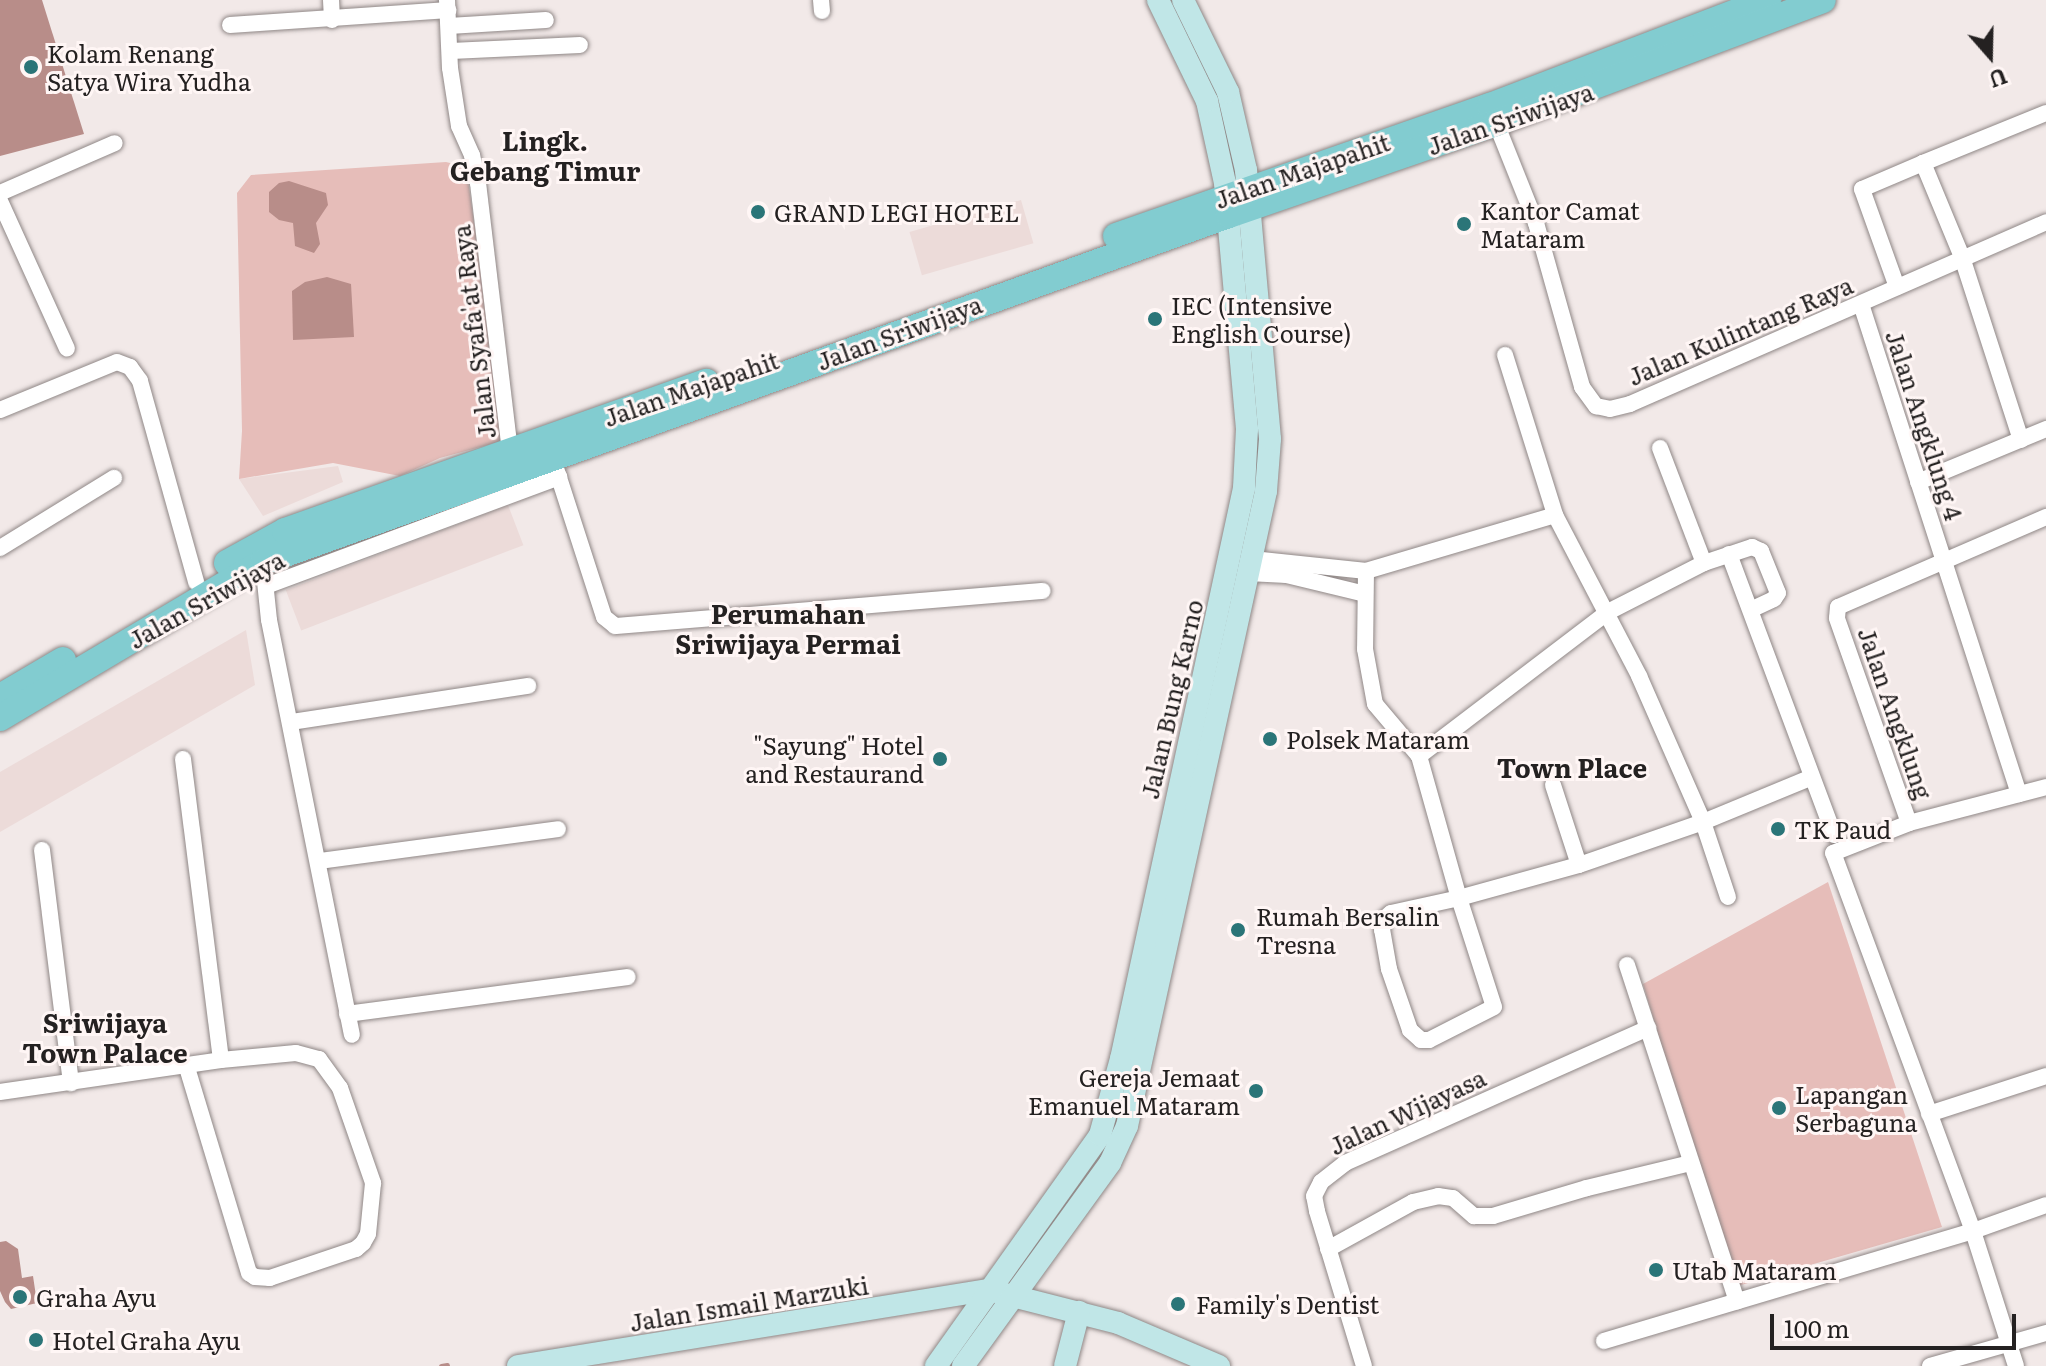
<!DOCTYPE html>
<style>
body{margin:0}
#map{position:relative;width:2046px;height:1366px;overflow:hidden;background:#f2e9e8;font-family:Literata,serif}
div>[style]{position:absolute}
.built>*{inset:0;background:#ecdbd9;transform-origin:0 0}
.green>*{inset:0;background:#e6bdb9}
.water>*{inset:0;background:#b88d89}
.stream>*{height:5px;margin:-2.5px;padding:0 2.5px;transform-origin:2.5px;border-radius:2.5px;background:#b88d89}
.roads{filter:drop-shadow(0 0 2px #8f8786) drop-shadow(0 0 2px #8f8786)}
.street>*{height:16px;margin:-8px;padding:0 8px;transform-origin:8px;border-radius:8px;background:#fff}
.secondary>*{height:22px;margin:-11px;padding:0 11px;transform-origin:11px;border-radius:11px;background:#c0e6e7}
.primary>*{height:26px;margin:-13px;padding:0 13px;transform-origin:13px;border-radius:13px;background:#82ccd0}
.dots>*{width:22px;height:22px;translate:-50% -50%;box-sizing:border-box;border:4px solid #fff6f5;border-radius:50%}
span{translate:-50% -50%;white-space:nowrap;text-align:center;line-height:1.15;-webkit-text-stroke:6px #fff6f5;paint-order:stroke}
.poi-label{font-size:24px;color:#242121}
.left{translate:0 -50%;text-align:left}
.right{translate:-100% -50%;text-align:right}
.street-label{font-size:24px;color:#242121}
.neighbourhood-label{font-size:26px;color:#242121;font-weight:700}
.north{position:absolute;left:1950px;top:16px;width:80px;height:80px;-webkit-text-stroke:6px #fff6f5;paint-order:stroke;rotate:160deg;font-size:22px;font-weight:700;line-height:32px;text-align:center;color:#242121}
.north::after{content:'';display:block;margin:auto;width:28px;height:36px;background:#242121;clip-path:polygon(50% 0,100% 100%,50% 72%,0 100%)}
.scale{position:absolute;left:1770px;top:1314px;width:246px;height:36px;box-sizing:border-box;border:4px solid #242121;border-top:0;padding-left:10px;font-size:24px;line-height:28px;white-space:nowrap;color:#242121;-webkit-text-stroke:6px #fff6f5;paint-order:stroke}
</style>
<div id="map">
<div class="built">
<i style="left:1021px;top:200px;width:45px;height:116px;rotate:74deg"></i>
<i style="clip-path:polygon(338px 466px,343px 482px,263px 516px,239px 479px)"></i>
<i style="left:508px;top:505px;width:43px;height:238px;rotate:69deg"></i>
<i style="clip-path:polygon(246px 630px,255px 685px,0 832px,0 772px)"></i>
</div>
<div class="green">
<i style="clip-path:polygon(446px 162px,466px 167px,506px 440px,440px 458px,400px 476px,333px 463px,239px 479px,242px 431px,237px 193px,251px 175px)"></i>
<i style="clip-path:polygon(1828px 882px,1942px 1227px,1734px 1287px,1643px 984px)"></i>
</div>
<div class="water">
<i style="clip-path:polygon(0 0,42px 0,84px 134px,0 156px)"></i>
<i style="clip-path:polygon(289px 181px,326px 193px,328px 205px,316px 223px,320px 244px,314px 253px,295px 246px,293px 223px,279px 220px,269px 212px,269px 192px,279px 183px)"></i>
<i style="clip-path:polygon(327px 277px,351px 284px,354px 337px,293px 340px,292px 291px,305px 282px)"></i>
<i style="clip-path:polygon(6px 1241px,18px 1249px,22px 1278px,33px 1276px,37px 1303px,11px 1309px,5px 1302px,0 1291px,0 1242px)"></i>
</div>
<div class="stream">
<i style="left:441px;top:1366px;width:6px;rotate:-9deg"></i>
</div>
<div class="roads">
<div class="street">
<i style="left:331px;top:0;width:20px;rotate:87deg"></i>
<i style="left:447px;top:0;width:68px;rotate:87.5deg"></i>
<i style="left:450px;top:68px;width:59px;rotate:81.2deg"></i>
<i style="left:459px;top:126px;width:32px;rotate:66deg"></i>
<i style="left:472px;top:155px;width:29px;rotate:78deg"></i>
<i style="left:478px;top:183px;width:277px;rotate:83.2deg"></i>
<i style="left:821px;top:0;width:11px;rotate:85deg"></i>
<i style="left:230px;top:25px;width:219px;rotate:-3.9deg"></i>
<i style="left:449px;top:26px;width:97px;rotate:-3.5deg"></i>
<i style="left:451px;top:51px;width:129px;rotate:-2.7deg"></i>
<i style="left:1496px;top:123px;width:108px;rotate:68.2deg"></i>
<i style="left:1536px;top:223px;width:170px;rotate:74.3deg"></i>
<i style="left:1582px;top:387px;width:24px;rotate:54deg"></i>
<i style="left:1596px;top:406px;width:14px;rotate:12deg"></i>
<i style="left:1610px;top:409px;width:21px;rotate:-14deg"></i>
<i style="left:1630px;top:404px;width:454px;rotate:-23.6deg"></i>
<i style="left:0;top:193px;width:125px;rotate:-23.5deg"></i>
<i style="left:0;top:201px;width:162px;rotate:65.6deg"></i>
<i style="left:1897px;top:287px;width:104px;rotate:-109.7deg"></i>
<i style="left:1862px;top:189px;width:66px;rotate:-23.1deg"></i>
<i style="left:1861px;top:304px;width:515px;rotate:72.13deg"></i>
<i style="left:1505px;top:355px;width:168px;rotate:72.6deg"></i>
<i style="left:1555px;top:515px;width:182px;rotate:62.4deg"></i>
<i style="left:1639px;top:676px;width:159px;rotate:66.3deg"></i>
<i style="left:1703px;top:822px;width:79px;rotate:71.6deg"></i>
<i style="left:0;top:410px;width:126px;rotate:-22.3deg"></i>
<i style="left:117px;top:362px;width:14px;rotate:21deg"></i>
<i style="left:130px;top:367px;width:17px;rotate:54deg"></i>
<i style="left:140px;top:381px;width:209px;rotate:74.4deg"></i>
<i style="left:2021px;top:440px;width:192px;rotate:-107.9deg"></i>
<i style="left:1962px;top:257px;width:102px;rotate:-112.5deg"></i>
<i style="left:1923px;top:163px;width:133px;rotate:-22.1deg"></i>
<i style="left:1660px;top:448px;width:123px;rotate:69.1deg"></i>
<i style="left:552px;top:456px;width:169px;rotate:72.1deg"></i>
<i style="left:604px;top:617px;width:14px;rotate:39deg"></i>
<i style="left:615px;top:626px;width:429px;rotate:-4.7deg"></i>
<i style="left:1918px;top:482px;width:139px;rotate:-22.5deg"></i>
<i style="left:0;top:548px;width:134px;rotate:-31.6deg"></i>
<i style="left:1729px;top:554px;width:300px;rotate:69.5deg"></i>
<i style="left:1252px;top:559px;width:115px;rotate:6deg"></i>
<i style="left:1366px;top:571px;width:197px;rotate:-16.5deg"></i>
<i style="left:263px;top:562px;width:58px;rotate:84.1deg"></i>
<i style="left:269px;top:620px;width:423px;rotate:78.7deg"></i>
<i style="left:1366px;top:571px;width:78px;rotate:90.7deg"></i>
<i style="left:1365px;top:649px;width:56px;rotate:79.7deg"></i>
<i style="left:1375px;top:704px;width:68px;rotate:49.8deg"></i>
<i style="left:1419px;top:756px;width:148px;rotate:74.3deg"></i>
<i style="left:1459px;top:898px;width:114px;rotate:72.2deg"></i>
<i style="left:1494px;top:1007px;width:73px;rotate:153.1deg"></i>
<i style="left:1429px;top:1040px;width:8px;rotate:180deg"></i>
<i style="left:1421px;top:1040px;width:15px;rotate:-138deg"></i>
<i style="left:1410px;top:1030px;width:65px;rotate:-109deg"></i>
<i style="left:1389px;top:969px;width:40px;rotate:-100deg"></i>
<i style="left:1382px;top:930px;width:11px;rotate:-80deg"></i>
<i style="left:1384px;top:919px;width:9px;rotate:-41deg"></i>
<i style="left:1391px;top:913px;width:70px;rotate:-12.4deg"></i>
<i style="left:1459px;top:898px;width:124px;rotate:-15.4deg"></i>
<i style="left:1579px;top:865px;width:131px;rotate:-19.1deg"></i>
<i style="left:1703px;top:822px;width:116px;rotate:-22.4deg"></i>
<i style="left:1248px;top:573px;width:39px;rotate:3deg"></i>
<i style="left:1287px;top:575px;width:80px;rotate:13.7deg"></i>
<i style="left:266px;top:586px;width:313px;rotate:-20.4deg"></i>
<i style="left:292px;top:722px;width:239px;rotate:-8.7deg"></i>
<i style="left:1419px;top:756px;width:238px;rotate:-37.3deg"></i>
<i style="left:1608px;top:612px;width:108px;rotate:-27deg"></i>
<i style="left:1704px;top:563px;width:51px;rotate:-18.4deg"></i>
<i style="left:1752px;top:547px;width:10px;rotate:24deg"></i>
<i style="left:1761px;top:551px;width:45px;rotate:68deg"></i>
<i style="left:1778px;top:593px;width:7px;rotate:124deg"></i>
<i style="left:1774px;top:599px;width:26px;rotate:155deg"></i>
<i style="left:183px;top:759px;width:303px;rotate:82.8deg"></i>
<i style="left:1553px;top:785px;width:84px;rotate:72deg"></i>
<i style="left:1909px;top:823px;width:217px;rotate:-109.4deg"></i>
<i style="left:1837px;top:618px;width:11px;rotate:-85deg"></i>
<i style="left:1838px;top:607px;width:227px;rotate:-23.4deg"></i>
<i style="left:42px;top:850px;width:235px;rotate:82.9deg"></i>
<i style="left:319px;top:861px;width:241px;rotate:-7.6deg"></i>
<i style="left:1627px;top:965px;width:354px;rotate:71.9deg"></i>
<i style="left:347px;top:1014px;width:283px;rotate:-7.5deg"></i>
<i style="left:0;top:1092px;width:223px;rotate:-8.2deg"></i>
<i style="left:221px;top:1060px;width:75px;rotate:-5.3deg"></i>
<i style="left:296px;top:1053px;width:24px;rotate:15deg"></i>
<i style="left:319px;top:1059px;width:36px;rotate:54deg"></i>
<i style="left:340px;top:1088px;width:101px;rotate:70.8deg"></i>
<i style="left:373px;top:1183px;width:51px;rotate:95.6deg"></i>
<i style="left:368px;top:1234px;width:10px;rotate:119deg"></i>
<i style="left:363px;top:1243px;width:9px;rotate:139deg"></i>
<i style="left:356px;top:1249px;width:91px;rotate:161.4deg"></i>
<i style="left:270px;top:1278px;width:15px;rotate:-176deg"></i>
<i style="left:255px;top:1277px;width:7px;rotate:-146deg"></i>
<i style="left:249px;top:1273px;width:215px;rotate:-106.8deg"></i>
<i style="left:1929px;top:1114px;width:123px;rotate:-18deg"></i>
<i style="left:1328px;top:1249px;width:97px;rotate:-28.9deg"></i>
<i style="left:1413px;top:1202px;width:26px;rotate:-13deg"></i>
<i style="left:1438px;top:1196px;width:15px;rotate:8deg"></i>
<i style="left:1453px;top:1198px;width:28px;rotate:41deg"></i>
<i style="left:1474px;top:1216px;width:19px"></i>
<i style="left:1493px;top:1216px;width:98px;rotate:-16.6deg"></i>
<i style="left:1587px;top:1188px;width:106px;rotate:-13.6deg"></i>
<i style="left:1604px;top:1341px;width:385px;rotate:-16.6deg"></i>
<i style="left:1973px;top:1231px;width:77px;rotate:-19.6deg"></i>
<i style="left:1364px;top:1366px;width:162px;rotate:-106.9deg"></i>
<i style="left:1317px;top:1211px;width:15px;rotate:-101deg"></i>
<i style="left:1314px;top:1196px;width:16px;rotate:-63deg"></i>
<i style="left:1321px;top:1182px;width:31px;rotate:-38deg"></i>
<i style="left:1345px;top:1163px;width:332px;rotate:-24deg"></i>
<i style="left:1930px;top:1366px;width:121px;rotate:-15.9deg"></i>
<i style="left:2016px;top:1366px;width:142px;rotate:-107.7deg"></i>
<i style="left:1973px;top:1231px;width:403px;rotate:-110.3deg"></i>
<i style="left:1833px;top:853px;width:82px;rotate:-21.5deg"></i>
<i style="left:1909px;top:823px;width:142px;rotate:-14.7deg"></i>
</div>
<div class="secondary">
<i style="left:518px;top:1366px;width:477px;rotate:-9.2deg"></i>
<i style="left:989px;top:1290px;width:133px;rotate:14.3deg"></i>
<i style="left:1118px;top:1323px;width:110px;rotate:23.1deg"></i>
<i style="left:936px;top:1366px;width:283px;rotate:-54.6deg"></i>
<i style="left:1100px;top:1135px;width:79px;rotate:-74.6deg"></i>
<i style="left:1121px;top:1059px;width:584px;rotate:-77.84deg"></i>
<i style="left:1244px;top:488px;width:59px;rotate:-87.1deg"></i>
<i style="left:1247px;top:429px;width:247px;rotate:-95.1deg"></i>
<i style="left:1225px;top:183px;width:84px;rotate:-102.4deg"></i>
<i style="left:1207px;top:101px;width:112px;rotate:-115.9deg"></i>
<i style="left:963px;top:1366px;width:251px;rotate:-54.1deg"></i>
<i style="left:1110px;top:1163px;width:41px;rotate:-65.3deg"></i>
<i style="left:1127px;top:1126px;width:650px;rotate:-77.65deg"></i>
<i style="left:1266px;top:491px;width:52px;rotate:-85.6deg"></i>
<i style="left:1270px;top:439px;width:270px;rotate:-95.1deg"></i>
<i style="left:1246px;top:170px;width:80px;rotate:-103deg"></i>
<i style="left:1228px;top:92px;width:102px;rotate:-116.1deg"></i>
<i style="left:1065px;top:1366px;width:56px;rotate:-75.5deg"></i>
</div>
<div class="primary">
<i style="left:1116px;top:236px;width:396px;rotate:-19.2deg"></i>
<i style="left:1490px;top:106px;width:298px;rotate:-20.9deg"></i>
<i style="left:227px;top:563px;width:66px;rotate:-28.9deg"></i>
<i style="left:285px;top:531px;width:447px;rotate:-19.5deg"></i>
<i style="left:0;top:697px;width:73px;rotate:-30.4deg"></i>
<i style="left:0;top:718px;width:306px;rotate:-30.7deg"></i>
<i style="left:263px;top:562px;width:1026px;rotate:-19.76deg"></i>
<i style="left:1229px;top:215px;width:282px;rotate:-19deg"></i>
<i style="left:1496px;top:123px;width:349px;rotate:-20.6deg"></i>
</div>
</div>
<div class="dots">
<i style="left:31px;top:67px;background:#2b7578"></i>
<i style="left:758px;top:212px;background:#2b7578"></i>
<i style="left:1464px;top:224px;background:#2b7578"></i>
<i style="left:1155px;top:319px;background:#2b7578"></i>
<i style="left:1270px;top:739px;background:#2b7578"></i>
<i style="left:940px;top:759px;background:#2b7578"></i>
<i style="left:1778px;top:829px;background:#2b7578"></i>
<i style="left:1238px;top:930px;background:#2b7578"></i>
<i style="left:1256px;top:1091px;background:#2b7578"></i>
<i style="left:1779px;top:1108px;background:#2b7578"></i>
<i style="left:1656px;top:1270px;background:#2b7578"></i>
<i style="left:20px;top:1297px;background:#2b7578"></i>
<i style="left:1178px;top:1304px;background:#2b7578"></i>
<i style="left:36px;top:1340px;background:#2b7578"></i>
</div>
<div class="poi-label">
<span class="left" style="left:47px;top:67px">Kolam Renang<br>Satya Wira Yudha</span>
<span class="left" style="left:1480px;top:224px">Kantor Camat<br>Mataram</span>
<span class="left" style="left:774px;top:212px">GRAND LEGI HOTEL</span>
<span class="left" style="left:1171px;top:319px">IEC (Intensive<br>English Course)</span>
<span class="left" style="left:1286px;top:739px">Polsek Mataram</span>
<span class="right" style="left:924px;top:759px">"Sayung" Hotel<br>and Restaurand</span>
<span class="left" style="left:1794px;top:829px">TK Paud</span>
<span class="left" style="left:1256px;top:930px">Rumah Bersalin<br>Tresna</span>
<span class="right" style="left:1240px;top:1091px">Gereja Jemaat<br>Emanuel Mataram</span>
<span class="left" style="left:1795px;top:1108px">Lapangan<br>Serbaguna</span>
<span class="left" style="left:1672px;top:1270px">Utab Mataram</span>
<span class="left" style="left:36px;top:1297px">Graha Ayu</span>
<span class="left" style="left:1196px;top:1304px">Family's Dentist</span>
<span class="left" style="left:52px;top:1340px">Hotel Graha Ayu</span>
</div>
<div class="street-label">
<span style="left:1510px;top:118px;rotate:-19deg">Jalan Sriwijaya</span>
<span style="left:1302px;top:170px;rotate:-19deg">Jalan Majapahit</span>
<span style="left:1740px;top:330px;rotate:-23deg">Jalan Kulintang Raya</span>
<span style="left:473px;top:332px;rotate:-97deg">Jalan Syafa'at Raya</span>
<span style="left:899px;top:332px;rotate:-20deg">Jalan Sriwijaya</span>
<span style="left:691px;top:388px;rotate:-19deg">Jalan Majapahit</span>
<span style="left:1925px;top:425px;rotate:72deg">Jalan Angklung 4</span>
<span style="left:206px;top:599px;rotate:-29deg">Jalan Sriwijaya</span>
<span style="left:1171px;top:699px;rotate:-77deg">Jalan Bung Karno</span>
<span style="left:1896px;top:713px;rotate:71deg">Jalan Angklung</span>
<span style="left:1407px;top:1111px;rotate:-25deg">Jalan Wijayasa</span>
<span style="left:749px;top:1303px;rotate:-9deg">Jalan Ismail Marzuki</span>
</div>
<div class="neighbourhood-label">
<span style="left:545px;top:155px">Lingk.<br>Gebang Timur</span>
<span style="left:788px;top:628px">Perumahan<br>Sriwijaya Permai</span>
<span style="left:1572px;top:767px">Town Place</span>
<span style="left:105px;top:1037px">Sriwijaya<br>Town Palace</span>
</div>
<div class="north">U</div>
<div class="scale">100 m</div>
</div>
